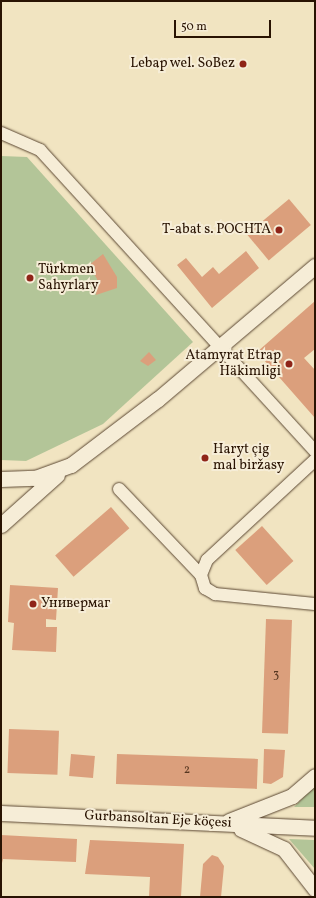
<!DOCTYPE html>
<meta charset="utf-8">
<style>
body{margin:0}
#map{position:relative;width:316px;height:898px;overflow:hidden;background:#f1e4c1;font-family:Vollkorn,serif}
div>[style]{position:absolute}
.green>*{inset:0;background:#b3c598}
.building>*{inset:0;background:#db9f7c;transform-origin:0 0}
.roads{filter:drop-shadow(0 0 1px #5b4732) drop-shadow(0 0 1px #5b4732)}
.minor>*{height:12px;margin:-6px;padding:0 6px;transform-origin:6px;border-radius:6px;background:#f6edd7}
.tertiary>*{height:15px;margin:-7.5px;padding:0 7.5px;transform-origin:7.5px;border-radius:7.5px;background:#f6edd7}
.dots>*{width:11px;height:11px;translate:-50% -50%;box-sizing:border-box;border:2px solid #f6edd7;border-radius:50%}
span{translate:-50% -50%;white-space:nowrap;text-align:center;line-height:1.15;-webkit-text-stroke:4px #f6edd7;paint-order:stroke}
.number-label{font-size:12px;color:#563620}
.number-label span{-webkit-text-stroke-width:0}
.poi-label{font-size:14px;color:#291302}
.right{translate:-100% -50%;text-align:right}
.left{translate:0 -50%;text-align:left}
.street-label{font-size:14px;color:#291302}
.frame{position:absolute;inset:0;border:2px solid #291302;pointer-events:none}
.scale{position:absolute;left:174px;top:20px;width:97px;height:18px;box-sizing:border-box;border:2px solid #291302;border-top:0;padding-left:5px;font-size:12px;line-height:14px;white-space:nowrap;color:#291302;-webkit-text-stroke:3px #f6edd7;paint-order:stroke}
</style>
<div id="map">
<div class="green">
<i style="clip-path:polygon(1px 156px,27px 157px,193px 342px,103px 424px,26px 461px,1px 460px)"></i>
<i style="clip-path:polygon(315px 786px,315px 807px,294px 807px)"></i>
<i style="clip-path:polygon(289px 839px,315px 840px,315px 869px)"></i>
</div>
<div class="building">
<i style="left:289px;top:199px;width:34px;height:55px;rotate:50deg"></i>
<i style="clip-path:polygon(246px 251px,259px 268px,212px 308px,177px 265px,186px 258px,202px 277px,213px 267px,219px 274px)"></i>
<i style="clip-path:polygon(103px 254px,117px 277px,117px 288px,96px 295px,97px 279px,89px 265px)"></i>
<i style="clip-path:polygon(315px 301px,315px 349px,304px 358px,315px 370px,315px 418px,257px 352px)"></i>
<i style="clip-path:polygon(149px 352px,156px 360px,148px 366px,140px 361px)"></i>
<i style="left:111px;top:507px;width:28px;height:74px;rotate:49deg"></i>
<i style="left:262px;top:526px;width:47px;height:36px;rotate:48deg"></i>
<i style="clip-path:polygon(10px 585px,58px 588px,56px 620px,46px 619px,46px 627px,57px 627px,56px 652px,12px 650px,14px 623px,8px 622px)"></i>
<i style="left:266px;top:619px;width:26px;height:114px;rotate:2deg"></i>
<i style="left:9px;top:729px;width:50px;height:44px;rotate:2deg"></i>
<i style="clip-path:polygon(264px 749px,285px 750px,283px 777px,271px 784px,263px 783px)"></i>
<i style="left:71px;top:754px;width:24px;height:22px;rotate:5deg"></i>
<i style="left:117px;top:754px;width:141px;height:30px;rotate:2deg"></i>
<i style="clip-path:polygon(1px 835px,77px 839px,76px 862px,3px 859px,1px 867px)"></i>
<i style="clip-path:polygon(90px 840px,184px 844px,181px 897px,149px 897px,150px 877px,85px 874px)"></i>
<i style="clip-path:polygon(212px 855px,218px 857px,224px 866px,221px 897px,200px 897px,203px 864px)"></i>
</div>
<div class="roads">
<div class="minor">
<i style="left:1px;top:133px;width:43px;rotate:23.6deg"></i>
<i style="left:40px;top:150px;width:408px;rotate:47.6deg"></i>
<i style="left:315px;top:460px;width:147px;rotate:137.2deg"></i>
<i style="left:207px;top:560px;width:16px;rotate:112deg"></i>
<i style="left:201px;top:575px;width:14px;rotate:73deg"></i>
<i style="left:205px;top:588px;width:12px;rotate:31deg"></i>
<i style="left:215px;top:594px;width:100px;rotate:5.7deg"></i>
<i style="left:119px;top:489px;width:119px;rotate:46.4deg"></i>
</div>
<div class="tertiary">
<i style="left:1px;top:479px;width:34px;rotate:-2deg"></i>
<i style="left:35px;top:478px;width:38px;rotate:-20deg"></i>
<i style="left:71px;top:465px;width:109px;rotate:-37.2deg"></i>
<i style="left:158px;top:399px;width:206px;rotate:-40.3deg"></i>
<i style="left:1px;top:525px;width:75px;rotate:-41.8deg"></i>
<i style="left:1px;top:813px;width:314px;rotate:2.7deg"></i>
<i style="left:229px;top:821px;width:68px;rotate:-21.6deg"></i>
<i style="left:292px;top:796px;width:30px;rotate:-41deg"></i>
<i style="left:241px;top:829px;width:47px;rotate:24.9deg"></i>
<i style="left:284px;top:849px;width:51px;rotate:52.2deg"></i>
</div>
</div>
<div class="dots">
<i style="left:243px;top:64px;background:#8f2418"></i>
<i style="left:279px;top:230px;background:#8f2418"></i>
<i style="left:30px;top:278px;background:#8f2418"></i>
<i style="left:289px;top:364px;background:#8f2418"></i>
<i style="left:205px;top:458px;background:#8f2418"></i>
<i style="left:33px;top:604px;background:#8f2418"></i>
</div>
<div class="number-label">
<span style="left:276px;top:676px">3</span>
<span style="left:187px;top:771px">2</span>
</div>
<div class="poi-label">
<span class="right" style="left:235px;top:64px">Lebap wel. SoBez</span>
<span class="right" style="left:271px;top:230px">T-abat s. POCHTA</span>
<span class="left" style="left:38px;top:278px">Türkmen<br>Sahyrlary</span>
<span class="right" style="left:281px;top:364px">Atamyrat Etrap<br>Häkimligi</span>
<span class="left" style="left:213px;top:458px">Haryt çig<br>mal biržasy</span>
<span class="left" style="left:41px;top:604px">Универмаг</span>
</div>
<div class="street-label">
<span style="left:158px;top:820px;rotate:3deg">Gurbansoltan Eje köçesi</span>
</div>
<div class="frame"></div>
<div class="scale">50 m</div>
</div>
